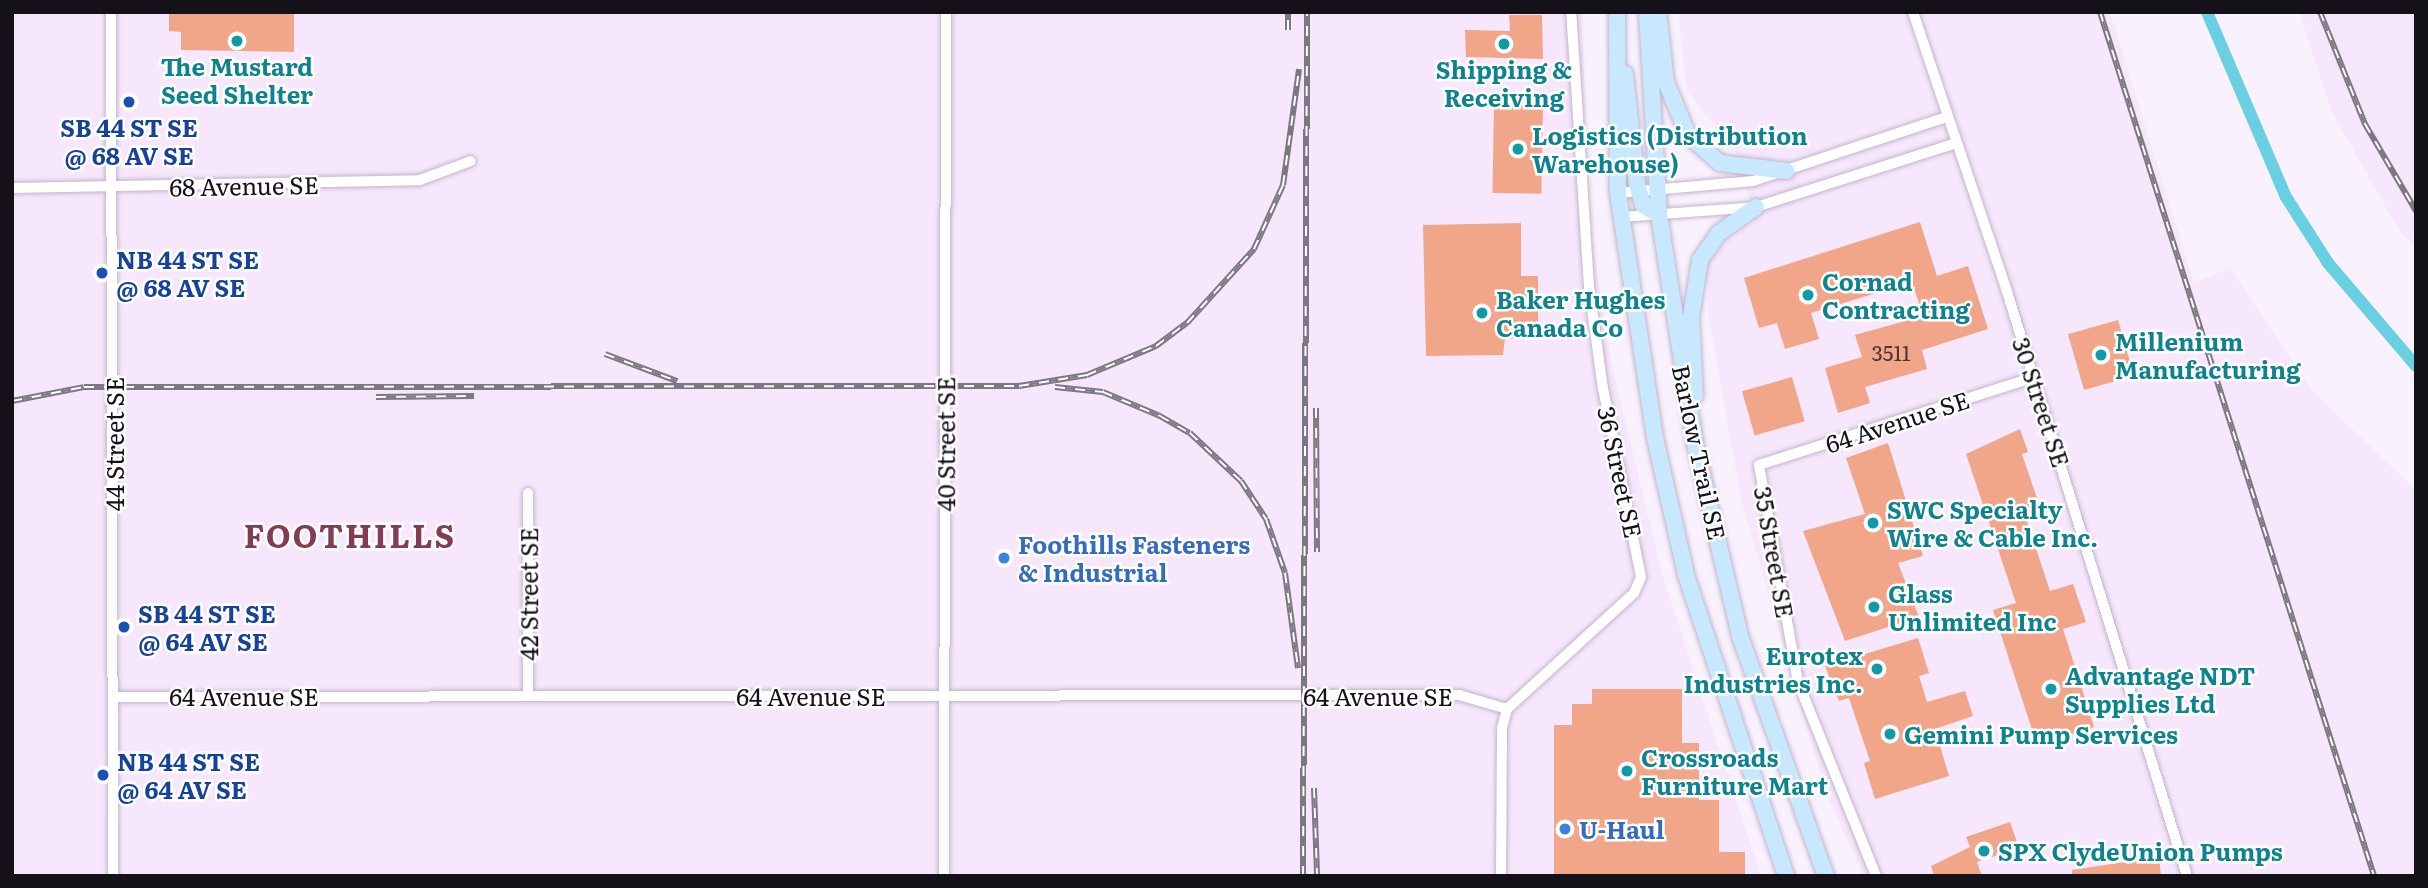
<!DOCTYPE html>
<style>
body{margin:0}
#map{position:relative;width:2428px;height:888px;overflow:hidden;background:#f9f1fe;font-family:Literata,serif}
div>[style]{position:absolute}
.built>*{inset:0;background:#f6e7fd}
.canal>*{height:12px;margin:-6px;padding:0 6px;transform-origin:6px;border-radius:6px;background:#68d0e2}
.building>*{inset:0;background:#f1a589;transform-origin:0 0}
.roads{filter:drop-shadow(0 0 2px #c3b5c9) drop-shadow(0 0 2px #c3b5c9)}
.minor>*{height:10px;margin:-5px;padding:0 5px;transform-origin:5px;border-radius:5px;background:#fff}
.primary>*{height:16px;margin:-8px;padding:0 8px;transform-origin:8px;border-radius:8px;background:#c8e8ff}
.rail>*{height:6px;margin-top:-3px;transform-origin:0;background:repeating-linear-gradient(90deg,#fff 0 10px,#7d7781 0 20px);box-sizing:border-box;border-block:2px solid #7d7781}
.dots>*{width:19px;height:19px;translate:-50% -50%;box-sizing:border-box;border:4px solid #fff;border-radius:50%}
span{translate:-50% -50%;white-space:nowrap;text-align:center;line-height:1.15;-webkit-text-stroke:5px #fff;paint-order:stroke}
.number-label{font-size:21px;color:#4c3634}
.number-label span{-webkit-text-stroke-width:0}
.culture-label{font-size:24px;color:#0d838f;font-weight:700}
.left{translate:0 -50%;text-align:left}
.right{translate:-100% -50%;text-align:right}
.transit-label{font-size:24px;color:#164399;font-weight:700}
.street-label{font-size:24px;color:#151118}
.shop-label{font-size:24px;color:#366cbe;font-weight:700}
.district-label{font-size:32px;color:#833c51;font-weight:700;letter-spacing:2px}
.frame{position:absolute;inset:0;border:14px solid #151118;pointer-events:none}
</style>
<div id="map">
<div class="built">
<i style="clip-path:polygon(12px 12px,1583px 12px,1586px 203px,1612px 366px,1663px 577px,1761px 876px,12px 876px)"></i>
<i style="clip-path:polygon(1678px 12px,2110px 12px,2194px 283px,2230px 268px,2311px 390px,2416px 490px,2416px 876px,1863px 876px,1826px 793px,1741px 500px,1707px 307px,1709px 252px,1755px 222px,1737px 154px,1687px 91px)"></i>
<i style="clip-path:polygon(2299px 12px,2416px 12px,2416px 247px,2398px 229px,2331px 110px)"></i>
</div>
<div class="canal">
<i style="left:2207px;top:12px;width:201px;rotate:66.9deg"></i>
<i style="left:2286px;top:197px;width:78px;rotate:57.5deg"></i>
<i style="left:2328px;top:263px;width:135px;rotate:49.5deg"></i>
</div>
<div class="building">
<i style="clip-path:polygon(169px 12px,294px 12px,294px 52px,181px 50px,181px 32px,169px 31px)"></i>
<i style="clip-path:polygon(1509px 15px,1542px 15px,1543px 59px,1466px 57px,1465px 30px,1510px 31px)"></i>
<i style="left:1494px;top:105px;width:49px;height:88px;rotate:1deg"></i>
<i style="clip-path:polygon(1920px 222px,1937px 276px,1968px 266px,1988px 329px,1922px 350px,1927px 369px,1865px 387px,1870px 403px,1838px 413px,1825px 368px,1862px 357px,1855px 335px,1923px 316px,1912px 282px,1811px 313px,1819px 339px,1785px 349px,1777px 323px,1759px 328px,1744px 278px)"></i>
<i style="clip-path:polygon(1521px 223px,1521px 276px,1538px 276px,1538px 339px,1505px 338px,1503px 355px,1426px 356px,1423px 225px)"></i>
<i style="left:2118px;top:320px;width:58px;height:52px;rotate:74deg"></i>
<i style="left:1792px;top:377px;width:46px;height:52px;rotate:74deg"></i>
<i style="clip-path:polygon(2020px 429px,2028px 452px,2022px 454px,2042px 513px,2026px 518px,2050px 591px,2073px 584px,2086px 622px,2063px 629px,2094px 727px,2037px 745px,1993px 610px,2016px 603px,1966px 454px)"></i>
<i style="clip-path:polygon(1888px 443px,1923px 556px,1898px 563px,1919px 617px,1845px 641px,1803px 531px,1865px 514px,1846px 458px)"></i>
<i style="clip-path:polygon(1918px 638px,1929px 673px,1919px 676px,1927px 702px,1965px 691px,1973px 716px,1935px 729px,1949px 776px,1875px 799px,1864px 763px,1870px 761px,1849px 698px,1839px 701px,1825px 666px)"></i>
<i style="clip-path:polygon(1592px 689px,1682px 689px,1682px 743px,1699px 743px,1699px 800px,1719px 800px,1719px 852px,1745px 852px,1745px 876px,1554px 876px,1554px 725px,1572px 725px,1572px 704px,1592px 704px)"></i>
<i style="clip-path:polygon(2010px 822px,2019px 848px,1977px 862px,1982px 876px,1934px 876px,1931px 866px,1970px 847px,1966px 837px)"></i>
<i style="clip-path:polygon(2159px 857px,2161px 876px,2072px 876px,2072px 870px)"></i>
</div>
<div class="roads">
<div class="minor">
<i style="left:111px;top:12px;width:864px;rotate:89.87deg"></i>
<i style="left:1913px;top:12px;width:288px;rotate:71.4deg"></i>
<i style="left:2005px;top:285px;width:618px;rotate:72.88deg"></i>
<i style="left:12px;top:188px;width:408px;rotate:-1.1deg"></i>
<i style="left:420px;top:180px;width:54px;rotate:-20.4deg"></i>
<i style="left:1618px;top:193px;width:136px;rotate:-5.1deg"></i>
<i style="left:1753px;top:181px;width:204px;rotate:-18.3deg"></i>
<i style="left:1621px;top:217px;width:135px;rotate:-4.2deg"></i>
<i style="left:1756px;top:207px;width:208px;rotate:-17.7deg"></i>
<i style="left:528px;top:696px;width:203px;rotate:-90deg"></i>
<i style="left:113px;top:697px;width:1346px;rotate:-0.09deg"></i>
<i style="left:1459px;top:695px;width:50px;rotate:16.3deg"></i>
<i style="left:944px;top:876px;width:864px;rotate:-89.87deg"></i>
<i style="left:1501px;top:876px;width:148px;rotate:-89.6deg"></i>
<i style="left:1502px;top:728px;width:20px;rotate:-75deg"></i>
<i style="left:1507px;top:709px;width:172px;rotate:-42.4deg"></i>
<i style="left:1634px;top:593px;width:17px;rotate:-66deg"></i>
<i style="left:1641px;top:577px;width:192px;rotate:-101.4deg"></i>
<i style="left:1603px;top:389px;width:103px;rotate:-97.8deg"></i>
<i style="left:1589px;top:287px;width:276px;rotate:-93.7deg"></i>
<i style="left:1876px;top:876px;width:209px;rotate:-111.9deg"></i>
<i style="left:1798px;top:682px;width:220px;rotate:-100.2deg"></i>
<i style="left:1759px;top:465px;width:289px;rotate:-17.7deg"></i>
</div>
<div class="primary">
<i style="left:1617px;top:12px;width:181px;rotate:89.7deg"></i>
<i style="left:1618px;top:193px;width:248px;rotate:81.4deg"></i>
<i style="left:1655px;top:438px;width:140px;rotate:77.2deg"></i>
<i style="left:1686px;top:575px;width:317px;rotate:71.6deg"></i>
<i style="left:1647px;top:12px;width:203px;rotate:86.6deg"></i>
<i style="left:1659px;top:215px;width:236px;rotate:81deg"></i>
<i style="left:1696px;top:448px;width:193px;rotate:76.8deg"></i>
<i style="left:1740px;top:636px;width:255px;rotate:70.3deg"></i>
<i style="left:1658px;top:12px;width:70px;rotate:83.5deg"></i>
<i style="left:1666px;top:82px;width:57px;rotate:67.5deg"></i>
<i style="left:1688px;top:135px;width:43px;rotate:41.2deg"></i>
<i style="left:1720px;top:163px;width:67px;rotate:6.8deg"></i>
<i style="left:1625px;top:74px;width:111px;rotate:83.8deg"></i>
<i style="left:1637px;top:184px;width:22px;rotate:74deg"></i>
<i style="left:1643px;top:205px;width:19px;rotate:32deg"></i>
<i style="left:1695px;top:396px;width:79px;rotate:-92.9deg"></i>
<i style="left:1691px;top:317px;width:58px;rotate:-81deg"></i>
<i style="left:1700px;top:260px;width:33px;rotate:-55deg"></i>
<i style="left:1719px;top:233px;width:45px;rotate:-35.1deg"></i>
</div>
</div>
<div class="rail">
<i style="left:2100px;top:12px;width:906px;rotate:72.4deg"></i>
<i style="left:2320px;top:12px;width:121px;rotate:68.1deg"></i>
<i style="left:2365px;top:124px;width:101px;rotate:59.6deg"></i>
<i style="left:1288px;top:30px;width:18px;rotate:-90deg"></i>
<i style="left:605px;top:354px;width:77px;rotate:20.6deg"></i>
<i style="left:1055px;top:387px;width:48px;rotate:5.9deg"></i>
<i style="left:1103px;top:392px;width:62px;rotate:22.8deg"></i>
<i style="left:1160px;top:416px;width:34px;rotate:30deg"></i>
<i style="left:1190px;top:433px;width:70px;rotate:43.3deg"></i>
<i style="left:1241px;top:481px;width:45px;rotate:56.7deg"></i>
<i style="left:1266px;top:519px;width:57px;rotate:70.6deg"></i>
<i style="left:1285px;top:573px;width:96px;rotate:82.2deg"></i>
<i style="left:376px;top:397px;width:98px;rotate:-0.6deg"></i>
<i style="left:12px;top:401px;width:73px;rotate:-11deg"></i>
<i style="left:84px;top:387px;width:935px;rotate:-0.06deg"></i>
<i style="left:1019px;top:386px;width:69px;rotate:-9.2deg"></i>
<i style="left:1087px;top:375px;width:75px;rotate:-22.8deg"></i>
<i style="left:1156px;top:346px;width:39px;rotate:-37deg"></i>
<i style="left:1187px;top:323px;width:100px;rotate:-47.8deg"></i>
<i style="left:1254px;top:249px;width:70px;rotate:-65.6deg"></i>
<i style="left:1283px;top:185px;width:117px;rotate:-82.1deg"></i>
<i style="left:1316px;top:408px;width:144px;rotate:89.6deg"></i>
<i style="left:1314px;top:788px;width:88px;rotate:88deg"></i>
<i style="left:1303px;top:876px;width:864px;rotate:-89.73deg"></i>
</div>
<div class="dots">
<i style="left:237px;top:41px;background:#0f9aa8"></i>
<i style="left:1504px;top:44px;background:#0f9aa8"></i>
<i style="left:129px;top:102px;background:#1a4fb4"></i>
<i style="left:1518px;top:149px;background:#0f9aa8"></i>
<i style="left:102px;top:273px;background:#1a4fb4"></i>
<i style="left:1808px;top:295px;background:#0f9aa8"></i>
<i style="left:1482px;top:313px;background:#0f9aa8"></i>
<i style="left:2101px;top:355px;background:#0f9aa8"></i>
<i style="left:1873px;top:523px;background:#0f9aa8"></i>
<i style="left:1004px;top:558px;background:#3f7fe0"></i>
<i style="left:1874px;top:607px;background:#0f9aa8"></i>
<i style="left:124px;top:627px;background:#1a4fb4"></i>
<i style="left:1877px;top:669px;background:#0f9aa8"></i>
<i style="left:2051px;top:689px;background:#0f9aa8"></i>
<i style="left:1890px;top:734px;background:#0f9aa8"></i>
<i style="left:1627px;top:771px;background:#0f9aa8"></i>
<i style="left:103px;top:775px;background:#1a4fb4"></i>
<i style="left:1565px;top:829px;background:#3f7fe0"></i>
<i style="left:1984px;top:851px;background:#0f9aa8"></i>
</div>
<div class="number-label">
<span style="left:1891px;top:352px">3511</span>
</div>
<div class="culture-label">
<span style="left:237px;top:80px">The Mustard<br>Seed Shelter</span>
<span style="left:1504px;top:83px">Shipping &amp;<br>Receiving</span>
<span class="left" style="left:1532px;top:149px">Logistics (Distribution<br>Warehouse)</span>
<span class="left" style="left:1822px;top:295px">Cornad<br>Contracting</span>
<span class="left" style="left:1496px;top:313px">Baker Hughes<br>Canada Co</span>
<span class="left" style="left:2115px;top:355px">Millenium<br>Manufacturing</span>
<span class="left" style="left:1887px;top:523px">SWC Specialty<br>Wire &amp; Cable Inc.</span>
<span class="left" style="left:1888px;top:607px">Glass<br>Unlimited Inc</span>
<span class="right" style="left:1863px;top:669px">Eurotex<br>Industries Inc.</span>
<span class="left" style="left:2065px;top:689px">Advantage NDT<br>Supplies Ltd</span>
<span class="left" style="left:1904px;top:734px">Gemini Pump Services</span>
<span class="left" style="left:1641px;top:771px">Crossroads<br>Furniture Mart</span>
<span class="left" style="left:1998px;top:851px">SPX ClydeUnion Pumps</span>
</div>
<div class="transit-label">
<span style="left:129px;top:141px">SB 44 ST SE<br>@ 68 AV SE</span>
<span class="left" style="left:116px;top:273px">NB 44 ST SE<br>@ 68 AV SE</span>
<span class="left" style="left:138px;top:627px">SB 44 ST SE<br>@ 64 AV SE</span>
<span class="left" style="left:117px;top:775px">NB 44 ST SE<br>@ 64 AV SE</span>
</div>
<div class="street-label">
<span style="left:244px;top:185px;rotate:-1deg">68 Avenue SE</span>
<span style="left:2042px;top:402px;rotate:72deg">30 Street SE</span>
<span style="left:1897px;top:421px;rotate:-18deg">64 Avenue SE</span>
<span style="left:114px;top:444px;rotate:-90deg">44 Street SE</span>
<span style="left:945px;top:444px;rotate:-90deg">40 Street SE</span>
<span style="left:1700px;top:452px;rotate:78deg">Barlow Trail SE</span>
<span style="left:1621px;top:472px;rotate:78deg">36 Street SE</span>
<span style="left:1775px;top:552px;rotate:80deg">35 Street SE</span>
<span style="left:528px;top:594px;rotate:-90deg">42 Street SE</span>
<span style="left:244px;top:696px">64 Avenue SE</span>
<span style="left:811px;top:696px">64 Avenue SE</span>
<span style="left:1378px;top:696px">64 Avenue SE</span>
</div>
<div class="shop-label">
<span class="left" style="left:1018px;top:558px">Foothills Fasteners<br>&amp; Industrial</span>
<span class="left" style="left:1579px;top:829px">U-Haul</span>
</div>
<div class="district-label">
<span style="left:350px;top:534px">FOOTHILLS</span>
</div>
<div class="frame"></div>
</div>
